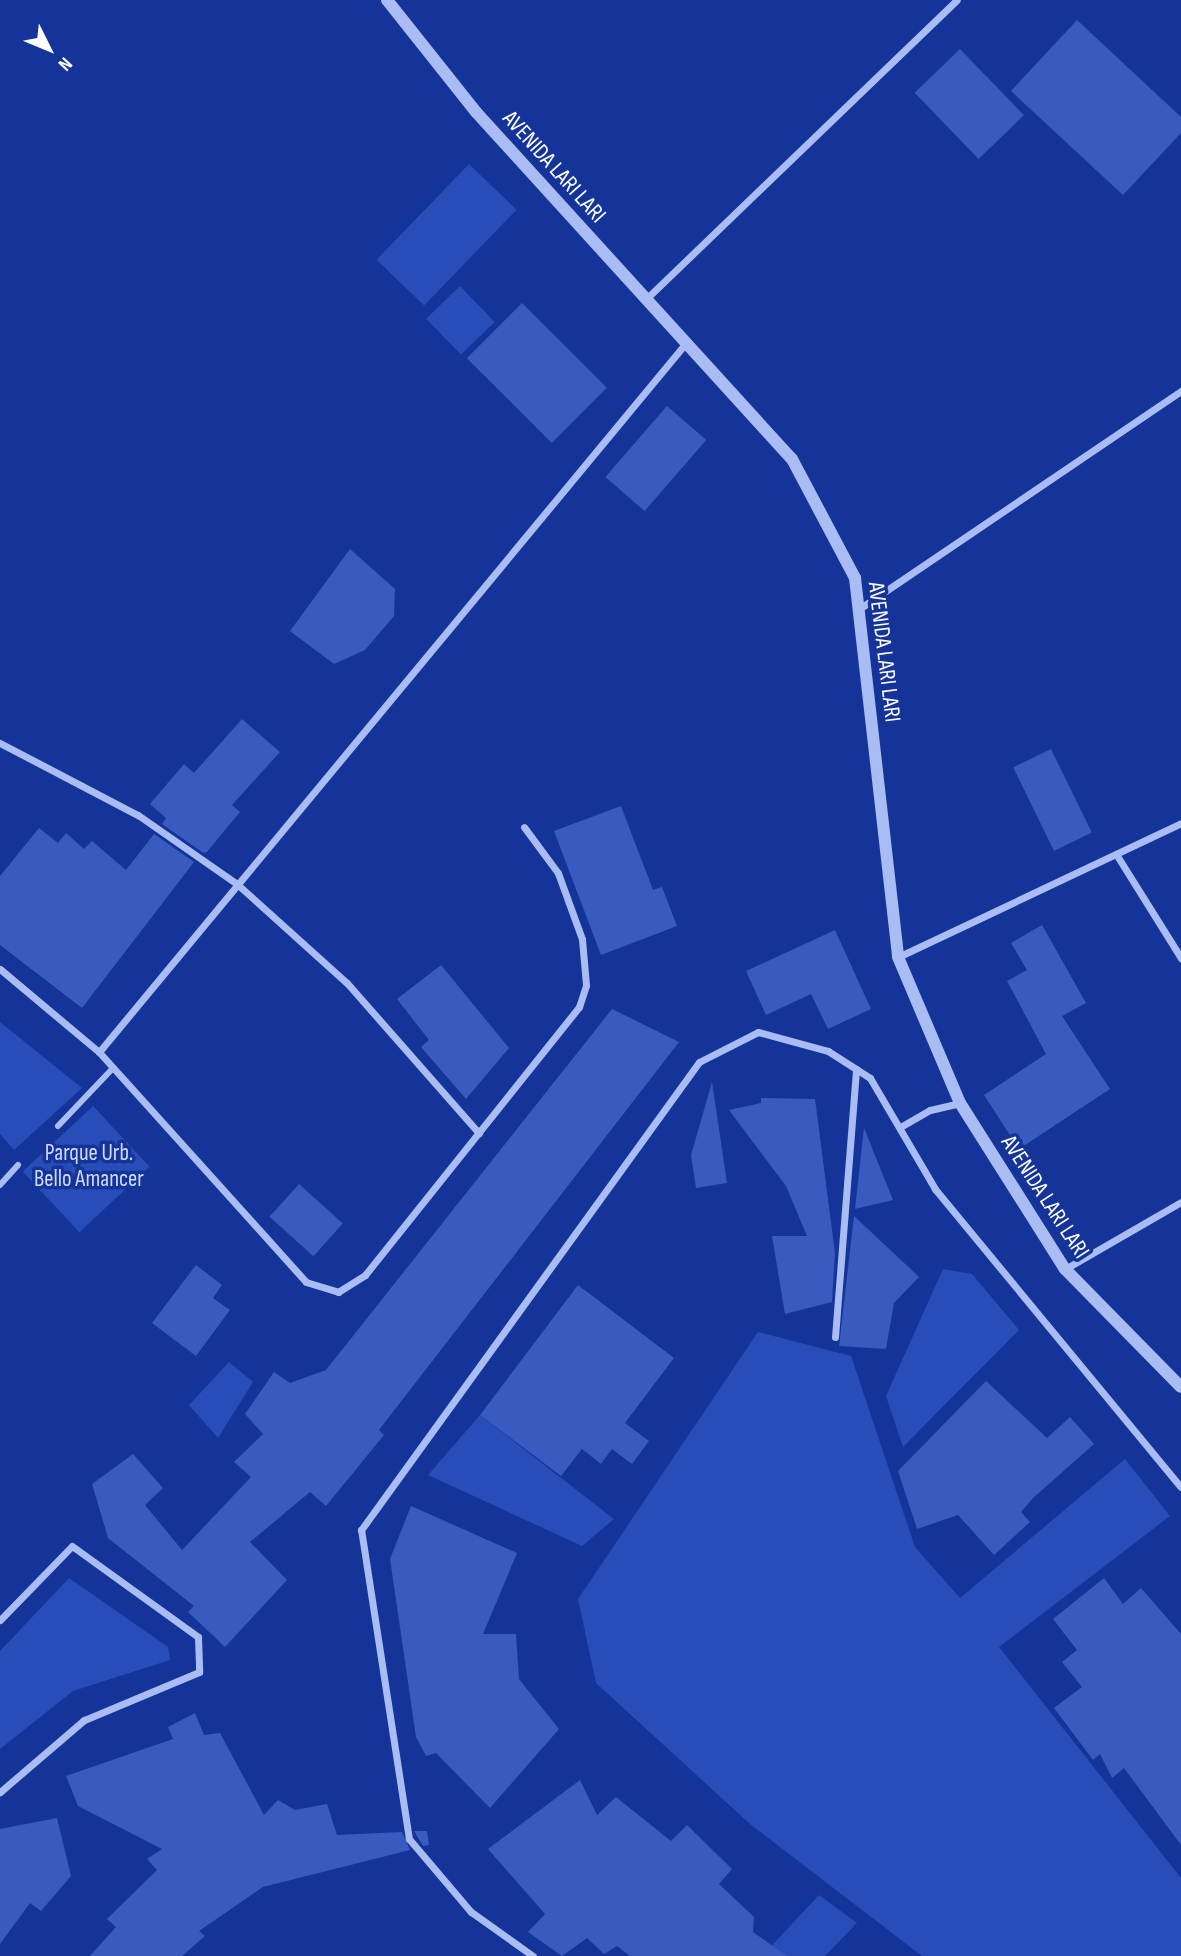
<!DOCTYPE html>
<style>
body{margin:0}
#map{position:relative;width:1181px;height:1956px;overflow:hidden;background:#15349a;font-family:"Sofia Sans Condensed",sans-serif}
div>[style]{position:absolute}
.green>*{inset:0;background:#284cb8;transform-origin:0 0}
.building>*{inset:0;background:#395ac0;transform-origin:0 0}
.pedestrian>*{height:6px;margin:-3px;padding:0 3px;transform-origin:3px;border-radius:3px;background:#a9bcf3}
.minor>*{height:7px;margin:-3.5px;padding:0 3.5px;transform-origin:3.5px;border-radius:3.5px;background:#a9bcf3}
.tertiary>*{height:12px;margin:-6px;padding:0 6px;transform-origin:6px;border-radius:6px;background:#a9bcf3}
span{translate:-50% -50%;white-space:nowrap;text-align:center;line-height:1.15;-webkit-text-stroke:7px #15349a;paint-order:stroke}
.street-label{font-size:23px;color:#fff}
.park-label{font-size:23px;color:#d1dcfd}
.north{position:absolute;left:14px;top:14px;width:70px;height:70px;-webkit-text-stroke:5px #15349a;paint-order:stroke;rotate:133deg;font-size:19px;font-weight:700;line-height:28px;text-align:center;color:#fff}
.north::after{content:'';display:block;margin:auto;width:24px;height:32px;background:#fff;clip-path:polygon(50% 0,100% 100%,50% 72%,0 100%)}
</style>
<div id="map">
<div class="green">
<i style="left:469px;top:164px;width:66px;height:133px;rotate:44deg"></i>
<i style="left:460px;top:286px;width:50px;height:47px;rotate:46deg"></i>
<i style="clip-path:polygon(0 1022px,82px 1088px,14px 1150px,0 1134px)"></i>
<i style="left:93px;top:1106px;width:83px;height:96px;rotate:47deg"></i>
<i style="clip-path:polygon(943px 1269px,972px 1274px,1019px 1330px,903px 1447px,886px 1396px)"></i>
<i style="clip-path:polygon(758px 1332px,851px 1356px,915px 1547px,960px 1598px,1125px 1459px,1170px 1516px,999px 1647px,1181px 1878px,1181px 1956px,922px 1956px,750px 1824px,596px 1683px,578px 1599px)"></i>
<i style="clip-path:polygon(229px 1362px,253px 1382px,218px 1438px,189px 1405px)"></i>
<i style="clip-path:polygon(480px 1415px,614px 1519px,582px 1546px,428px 1475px)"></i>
<i style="clip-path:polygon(69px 1578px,168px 1647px,170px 1660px,73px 1691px,0 1749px,0 1651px)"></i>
<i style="clip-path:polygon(819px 1895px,857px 1923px,825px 1956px,762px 1956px)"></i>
</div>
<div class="building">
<i style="clip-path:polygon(1077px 20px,1181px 117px,1181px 133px,1123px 195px,1011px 91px)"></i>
<i style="left:960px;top:49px;width:92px;height:63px;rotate:46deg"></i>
<i style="left:522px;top:303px;width:120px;height:78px;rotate:45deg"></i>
<i style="left:667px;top:406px;width:52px;height:94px;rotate:41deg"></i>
<i style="clip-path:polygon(350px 549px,395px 589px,394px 616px,365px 650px,334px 664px,290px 631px)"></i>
<i style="clip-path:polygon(242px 719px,280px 752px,232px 805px,240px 812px,206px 853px,202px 852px,162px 824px,166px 818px,150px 804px,184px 764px,194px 773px)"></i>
<i style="left:1051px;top:749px;width:93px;height:42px;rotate:64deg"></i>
<i style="clip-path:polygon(621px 806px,653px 890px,662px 887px,677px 926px,601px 955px,554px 831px)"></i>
<i style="clip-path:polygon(39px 828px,58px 843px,66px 833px,84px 849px,92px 841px,126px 870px,154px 834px,194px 862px,82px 1008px,0 945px,0 876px)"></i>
<i style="clip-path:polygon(1042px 925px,1086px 1003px,1062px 1016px,1110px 1089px,1019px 1149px,984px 1095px,1046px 1054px,1007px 981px,1027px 970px,1011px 943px)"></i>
<i style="clip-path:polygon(835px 930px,871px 1009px,828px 1029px,811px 994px,766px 1015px,746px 971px)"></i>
<i style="clip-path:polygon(441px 965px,509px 1048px,466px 1099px,421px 1047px,429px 1040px,397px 999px)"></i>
<i style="clip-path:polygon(612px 1009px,679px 1042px,379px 1430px,384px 1435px,326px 1506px,310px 1492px,250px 1542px,287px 1580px,225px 1647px,188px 1612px,194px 1606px,108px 1538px,92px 1484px,133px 1454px,163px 1488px,145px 1505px,182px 1550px,251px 1477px,234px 1462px,263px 1434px,245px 1414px,274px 1372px,290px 1383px,326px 1370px)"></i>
<i style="clip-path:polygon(712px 1082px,727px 1183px,696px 1188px,691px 1155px)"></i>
<i style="clip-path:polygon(761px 1098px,815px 1099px,835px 1253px,832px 1302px,785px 1314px,772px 1236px,807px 1236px,786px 1186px,729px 1110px,761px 1103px)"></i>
<i style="clip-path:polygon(864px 1128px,893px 1200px,855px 1209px)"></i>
<i style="left:299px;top:1184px;width:59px;height:44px;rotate:42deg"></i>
<i style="clip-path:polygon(854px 1216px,919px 1277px,894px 1303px,886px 1349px,839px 1346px)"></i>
<i style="clip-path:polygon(196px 1265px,222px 1285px,213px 1298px,230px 1310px,196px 1356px,152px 1323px)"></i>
<i style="clip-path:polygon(578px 1285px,674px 1358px,625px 1423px,649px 1441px,632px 1464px,612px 1449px,601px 1464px,582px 1449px,561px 1476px,480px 1415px)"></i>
<i style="clip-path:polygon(986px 1381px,1047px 1438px,1070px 1417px,1094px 1444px,1033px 1498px,1021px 1512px,1030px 1522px,994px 1555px,958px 1515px,917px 1529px,898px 1471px)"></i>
<i style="clip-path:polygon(411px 1506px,517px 1553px,483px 1634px,516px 1634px,519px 1679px,559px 1729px,490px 1808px,436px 1753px,426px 1756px,416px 1737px,390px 1559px)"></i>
<i style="clip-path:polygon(1104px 1578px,1123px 1604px,1141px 1588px,1181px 1634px,1181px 1845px,1124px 1768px,1112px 1778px,1100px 1754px,1093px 1760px,1054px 1708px,1082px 1687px,1062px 1662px,1077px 1650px,1053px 1619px)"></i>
<i style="clip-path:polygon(195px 1713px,204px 1735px,220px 1733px,264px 1815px,278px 1800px,295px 1810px,327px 1804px,337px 1835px,402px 1832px,410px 1850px,263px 1887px,199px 1931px,205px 1936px,182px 1956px,90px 1956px,116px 1927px,107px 1919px,157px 1870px,147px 1859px,162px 1849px,78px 1806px,66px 1776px,173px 1739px,168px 1727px)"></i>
<i style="clip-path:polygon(580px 1780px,597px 1815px,616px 1797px,671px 1841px,687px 1825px,732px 1869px,719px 1884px,754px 1917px,753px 1932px,787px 1956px,630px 1956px,617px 1946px,604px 1954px,587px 1938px,562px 1956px,528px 1932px,545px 1914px,488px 1849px)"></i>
<i style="clip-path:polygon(57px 1818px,71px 1876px,41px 1911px,30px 1903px,0 1944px,0 1829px)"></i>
<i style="clip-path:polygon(414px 1831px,427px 1831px,429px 1845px,423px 1846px)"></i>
</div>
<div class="pedestrian">
<i style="left:58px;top:1126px;width:80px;rotate:-46.5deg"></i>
<i style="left:0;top:1185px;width:27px;rotate:-48deg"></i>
</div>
<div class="minor">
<i style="left:646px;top:299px;width:431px;rotate:-43.9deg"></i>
<i style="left:859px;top:609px;width:389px;rotate:-34.1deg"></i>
<i style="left:0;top:743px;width:156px;rotate:27.6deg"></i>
<i style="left:138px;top:815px;width:121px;rotate:34.9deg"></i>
<i style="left:237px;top:884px;width:148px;rotate:42deg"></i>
<i style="left:347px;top:983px;width:200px;rotate:48.7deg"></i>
<i style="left:1116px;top:854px;width:123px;rotate:58deg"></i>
<i style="left:898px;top:957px;width:313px;rotate:-25.3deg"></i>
<i style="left:0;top:969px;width:129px;rotate:40deg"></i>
<i style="left:99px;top:1052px;width:309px;rotate:48deg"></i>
<i style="left:306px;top:1282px;width:34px;rotate:17deg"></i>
<i style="left:338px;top:1292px;width:32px;rotate:-32deg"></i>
<i style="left:365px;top:1275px;width:343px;rotate:-51.4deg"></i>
<i style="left:579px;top:1007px;width:23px;rotate:-72deg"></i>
<i style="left:586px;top:985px;width:46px;rotate:-95deg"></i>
<i style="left:582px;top:939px;width:70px;rotate:-110deg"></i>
<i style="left:558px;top:873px;width:57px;rotate:-126.5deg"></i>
<i style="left:99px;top:1052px;width:920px;rotate:-50.38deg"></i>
<i style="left:902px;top:1126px;width:32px;rotate:-30deg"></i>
<i style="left:930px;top:1110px;width:31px;rotate:-13deg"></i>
<i style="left:1065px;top:1269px;width:134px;rotate:-30deg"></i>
<i style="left:835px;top:1337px;width:269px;rotate:-85.5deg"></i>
<i style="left:0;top:1620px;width:103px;rotate:-45.8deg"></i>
<i style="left:72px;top:1546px;width:155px;rotate:35.8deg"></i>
<i style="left:198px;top:1637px;width:35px;rotate:88deg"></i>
<i style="left:199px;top:1672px;width:125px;rotate:157.3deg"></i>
<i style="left:84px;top:1720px;width:111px;rotate:139.4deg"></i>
<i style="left:533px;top:1956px;width:76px;rotate:-144.6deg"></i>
<i style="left:471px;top:1912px;width:96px;rotate:-130.3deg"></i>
<i style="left:409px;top:1839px;width:313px;rotate:-98.8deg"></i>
<i style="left:361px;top:1530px;width:577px;rotate:-54.16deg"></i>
<i style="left:699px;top:1062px;width:66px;rotate:-27deg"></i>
<i style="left:758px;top:1032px;width:73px;rotate:15.2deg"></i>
<i style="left:828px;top:1051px;width:50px;rotate:32.7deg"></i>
<i style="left:870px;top:1078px;width:129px;rotate:59.6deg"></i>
<i style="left:935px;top:1189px;width:386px;rotate:50.5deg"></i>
</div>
<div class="tertiary">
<i style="left:387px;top:0;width:143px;rotate:51.5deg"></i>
<i style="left:476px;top:112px;width:469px;rotate:47.7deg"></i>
<i style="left:792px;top:459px;width:135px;rotate:62.1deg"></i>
<i style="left:855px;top:578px;width:381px;rotate:83.5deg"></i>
<i style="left:898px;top:957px;width:159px;rotate:67deg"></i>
<i style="left:960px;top:1103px;width:196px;rotate:57.7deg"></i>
<i style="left:1065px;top:1269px;width:165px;rotate:45.5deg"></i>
</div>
<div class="street-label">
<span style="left:554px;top:167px;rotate:48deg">AVENIDA LARI LARI</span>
<span style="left:884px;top:652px;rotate:83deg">AVENIDA LARI LARI</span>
<span style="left:1045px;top:1197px;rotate:57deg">AVENIDA LARI LARI</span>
</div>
<div class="park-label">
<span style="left:89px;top:1166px">Parque Urb.<br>Bello Amancer</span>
</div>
<div class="north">N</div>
</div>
